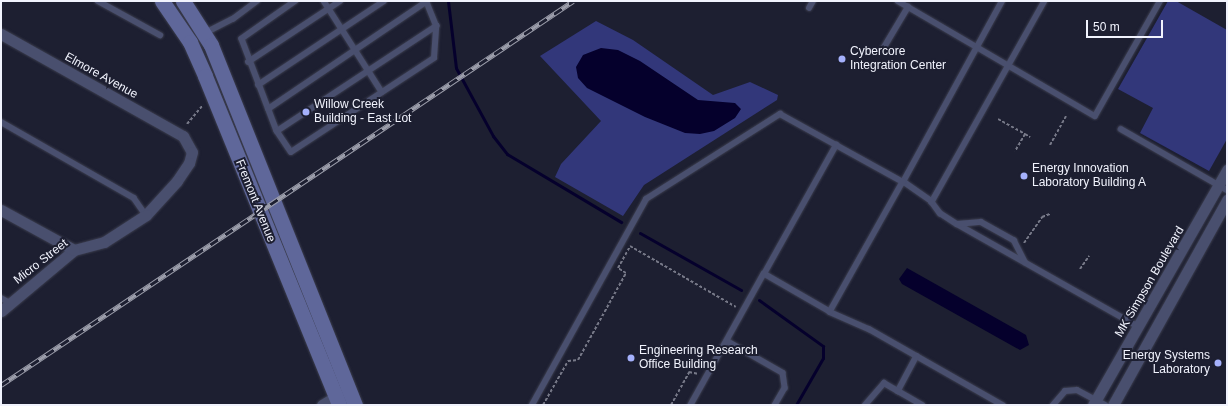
<!DOCTYPE html>
<style>
body{margin:0}
#map{position:relative;width:1228px;height:406px;overflow:hidden;background:#1d1f31;font-family:Helvetica,sans-serif}
div>[style]{position:absolute}
.green>*{inset:0;background:#32377a}
.water>*{inset:0;background:#05002c}
.stream>*{height:3px;margin:-1.5px;padding:0 1.5px;transform-origin:1.5px;border-radius:1.5px;background:#05002c}
.path>*{height:2px;margin-top:-1px;transform-origin:0;background:repeating-linear-gradient(90deg,#777988 0 3px,transparent 0 5px)}
.roads{filter:drop-shadow(0 0 1px #3b3d4e) drop-shadow(0 0 1px #3b3d4e)}
.lane>*{height:5.5px;margin:-2.75px;padding:0 2.75px;transform-origin:2.75px;border-radius:2.75px;background:#494f6e}
.street>*{height:11px;margin:-5.5px;padding:0 5.5px;transform-origin:5.5px;border-radius:5.5px;background:#494f6e}
.secondary>*{height:15px;margin:-7.5px;padding:0 7.5px;transform-origin:7.5px;border-radius:7.5px;background:#5f679a}
.rail>*{height:4.5px;margin-top:-2.25px;transform-origin:0;background:repeating-linear-gradient(90deg,#1d1f31 0 9px,#9c9eab 0 18px);box-sizing:border-box;border-block:1px solid #9c9eab}
.dots>*{width:11px;height:11px;translate:-50% -50%;box-sizing:border-box;border:2px solid #1d1f31;border-radius:50%}
span{translate:-50% -50%;white-space:nowrap;text-align:center;line-height:1.15;-webkit-text-stroke:4px #1d1f31;paint-order:stroke}
.poi-label{font-size:12px;color:#f1f3fd}
.left{translate:0 -50%;text-align:left}
.right{translate:-100% -50%;text-align:right}
.street-label{font-size:12px;color:#f1f3fd}
.frame{position:absolute;inset:0;border:2px solid #f1f3fd;pointer-events:none}
.scale{position:absolute;left:1086px;top:20px;width:77px;height:18px;box-sizing:border-box;border:2px solid #f1f3fd;border-top:0;padding-left:5px;font-size:12px;line-height:14px;white-space:nowrap;color:#f1f3fd;-webkit-text-stroke:3px #1d1f31;paint-order:stroke}
</style>
<div id="map">
<div class="green">
<i style="clip-path:polygon(1168px 1px,1176px 1px,1227px 30px,1227px 139px,1209px 171px,1140px 133px,1153px 108px,1118px 89px)"></i>
<i style="clip-path:polygon(596px 21px,633px 40px,713px 95px,750px 82px,778px 95px,777px 100px,644px 185px,623px 216px,555px 177px,561px 164px,601px 121px,540px 56px)"></i>
</div>
<div class="water">
<i style="clip-path:polygon(601px 48px,618px 50px,640px 61px,698px 100px,735px 103px,741px 109px,735px 118px,714px 131px,700px 134px,685px 133px,645px 117px,587px 88px,578px 78px,576px 67px,583px 55px)"></i>
<i style="clip-path:polygon(907px 268px,1026px 335px,1029px 345px,1020px 350px,902px 284px,899px 279px)"></i>
</div>
<div class="stream">
<i style="left:448px;top:1px;width:67px;rotate:83.2deg"></i>
<i style="left:456px;top:68px;width:77px;rotate:61.4deg"></i>
<i style="left:493px;top:136px;width:23px;rotate:52deg"></i>
<i style="left:507px;top:154px;width:133px;rotate:30.8deg"></i>
<i style="left:640px;top:233px;width:116px;rotate:29.4deg"></i>
<i style="left:759px;top:300px;width:79px;rotate:35.7deg"></i>
<i style="left:823px;top:346px;width:12px;rotate:90deg"></i>
<i style="left:823px;top:358px;width:54px;rotate:119.9deg"></i>
</div>
<div class="path">
<i style="left:998px;top:119px;width:31px;rotate:29deg"></i>
<i style="left:1025px;top:134px;width:20px;rotate:120deg"></i>
<i style="left:187px;top:124px;width:25px;rotate:-50deg"></i>
<i style="left:1025px;top:134px;width:6px;rotate:31deg"></i>
<i style="left:1050px;top:145px;width:33px;rotate:-61deg"></i>
<i style="left:1024px;top:243px;width:32px;rotate:-55deg"></i>
<i style="left:1042px;top:217px;width:9px;rotate:-21deg"></i>
<i style="left:1080px;top:269px;width:16px;rotate:-55deg"></i>
<i style="left:543px;top:405px;width:51px;rotate:-60.4deg"></i>
<i style="left:568px;top:361px;width:10px;rotate:-6deg"></i>
<i style="left:578px;top:360px;width:99px;rotate:-61.1deg"></i>
<i style="left:626px;top:273px;width:9px;rotate:-148deg"></i>
<i style="left:618px;top:268px;width:25px;rotate:-61deg"></i>
<i style="left:630px;top:246px;width:122px;rotate:29.9deg"></i>
<i style="left:671px;top:405px;width:38px;rotate:-61deg"></i>
<i style="left:689px;top:372px;width:10px;rotate:11deg"></i>
</div>
<div class="roads">
<div class="lane">
<i style="left:98px;top:1px;width:71px;rotate:28.7deg"></i>
<i style="left:296px;top:1px;width:66px;rotate:144.9deg"></i>
<i style="left:242px;top:39px;width:98px;rotate:69.2deg"></i>
<i style="left:277px;top:131px;width:25px;rotate:56deg"></i>
<i style="left:291px;top:152px;width:171px;rotate:-33.3deg"></i>
<i style="left:434px;top:58px;width:32px;rotate:-86deg"></i>
<i style="left:436px;top:26px;width:27px;rotate:-112deg"></i>
<i style="left:324px;top:1px;width:108px;rotate:57.5deg"></i>
<i style="left:898px;top:1px;width:228px;rotate:30.3deg"></i>
<i style="left:1095px;top:116px;width:132px;rotate:-60.5deg"></i>
<i style="left:1045px;top:1px;width:231px;rotate:119.3deg"></i>
<i style="left:932px;top:202px;width:14px;rotate:54deg"></i>
<i style="left:940px;top:213px;width:20px;rotate:33deg"></i>
<i style="left:957px;top:224px;width:209px;rotate:29.5deg"></i>
<i style="left:809px;top:8px;width:8px;rotate:-60deg"></i>
<i style="left:205px;top:33px;width:31px;rotate:-27deg"></i>
<i style="left:233px;top:19px;width:30px;rotate:-37deg"></i>
<i style="left:883px;top:49px;width:49px;rotate:-59.2deg"></i>
<i style="left:248px;top:62px;width:110px;rotate:-33.5deg"></i>
<i style="left:258px;top:85px;width:151px;rotate:-33.7deg"></i>
<i style="left:268px;top:109px;width:191px;rotate:-34.1deg"></i>
<i style="left:1px;top:122px;width:153px;rotate:29.7deg"></i>
<i style="left:134px;top:198px;width:21px;rotate:55deg"></i>
<i style="left:1121px;top:129px;width:122px;rotate:29.9deg"></i>
<i style="left:277px;top:131px;width:191px;rotate:-33.4deg"></i>
<i style="left:932px;top:202px;width:35px;rotate:-145deg"></i>
<i style="left:903px;top:182px;width:206px;rotate:-61.3deg"></i>
<i style="left:957px;top:224px;width:24px;rotate:-5deg"></i>
<i style="left:981px;top:222px;width:38px;rotate:29deg"></i>
<i style="left:1014px;top:240px;width:25px;rotate:63deg"></i>
<i style="left:764px;top:274px;width:148px;rotate:-60.8deg"></i>
<i style="left:1px;top:298px;width:10px;rotate:29deg"></i>
<i style="left:830px;top:312px;width:43px;rotate:23.6deg"></i>
<i style="left:869px;top:329px;width:154px;rotate:29.6deg"></i>
<i style="left:727px;top:341px;width:64px;rotate:29.7deg"></i>
<i style="left:783px;top:373px;width:15px;rotate:82deg"></i>
<i style="left:785px;top:388px;width:20px;rotate:120deg"></i>
<i style="left:917px;top:356px;width:40px;rotate:118deg"></i>
<i style="left:898px;top:391px;width:28px;rotate:30deg"></i>
<i style="left:532px;top:405px;width:235px;rotate:-61deg"></i>
<i style="left:646px;top:199px;width:159px;rotate:-32.4deg"></i>
<i style="left:780px;top:114px;width:141px;rotate:28.9deg"></i>
<i style="left:903px;top:182px;width:149px;rotate:119.3deg"></i>
<i style="left:830px;top:312px;width:76px;rotate:-150.1deg"></i>
<i style="left:764px;top:274px;width:150px;rotate:119.1deg"></i>
<i style="left:865px;top:405px;width:29px;rotate:-49deg"></i>
<i style="left:884px;top:383px;width:16px;rotate:30deg"></i>
<i style="left:1053px;top:405px;width:18px;rotate:-49deg"></i>
<i style="left:1065px;top:391px;width:12px;rotate:-5deg"></i>
<i style="left:1077px;top:390px;width:32px;rotate:28deg"></i>
</div>
<div class="street">
<i style="left:1px;top:34px;width:209px;rotate:29.3deg"></i>
<i style="left:183px;top:136px;width:18px;rotate:61deg"></i>
<i style="left:192px;top:152px;width:11px;rotate:105deg"></i>
<i style="left:189px;top:163px;width:22px;rotate:124deg"></i>
<i style="left:177px;top:181px;width:46px;rotate:132.4deg"></i>
<i style="left:146px;top:215px;width:50px;rotate:147.3deg"></i>
<i style="left:104px;top:242px;width:31px;rotate:165deg"></i>
<i style="left:74px;top:250px;width:95px;rotate:140.1deg"></i>
<i style="left:1px;top:210px;width:83px;rotate:28.7deg"></i>
<i style="left:322px;top:405px;width:23px;rotate:-31deg"></i>
<i style="left:1093px;top:405px;width:271px;rotate:-60.3deg"></i>
<i style="left:1113px;top:405px;width:235px;rotate:-60.9deg"></i>
</div>
<div class="secondary">
<i style="left:162px;top:1px;width:50px;rotate:55.7deg"></i>
<i style="left:190px;top:42px;width:37px;rotate:66deg"></i>
<i style="left:205px;top:76px;width:355px;rotate:67.8deg"></i>
<i style="left:183px;top:1px;width:52px;rotate:57.5deg"></i>
<i style="left:211px;top:45px;width:388px;rotate:68.2deg"></i>
</div>
</div>
<div class="rail">
<i style="left:1px;top:385px;width:689px;rotate:-33.87deg"></i>
</div>
<div class="dots">
<i style="left:842px;top:59px;background:#a5b1fc"></i>
<i style="left:306px;top:112px;background:#a5b1fc"></i>
<i style="left:1024px;top:176px;background:#a5b1fc"></i>
<i style="left:631px;top:358px;background:#a5b1fc"></i>
<i style="left:1218px;top:363px;background:#a5b1fc"></i>
</div>
<div class="poi-label">
<span class="left" style="left:850px;top:59px">Cybercore<br>Integration Center</span>
<span class="left" style="left:314px;top:112px">Willow Creek<br>Building - East Lot</span>
<span class="left" style="left:1032px;top:176px">Energy Innovation<br>Laboratory Building A</span>
<span class="left" style="left:639px;top:358px">Engineering Research<br>Office Building</span>
<span class="right" style="left:1210px;top:363px">Energy Systems<br>Laboratory</span>
</div>
<div class="street-label">
<span style="left:101px;top:76px;rotate:29deg">Elmore Avenue</span>
<span style="left:255px;top:201px;rotate:68deg">Fremont Avenue</span>
<span style="left:41px;top:262px;rotate:-38deg">Micro Street</span>
<span style="left:1150px;top:282px;rotate:-60deg">MK Simpson Boulevard</span>
</div>
<div class="frame"></div>
<div class="scale">50 m</div>
</div>
